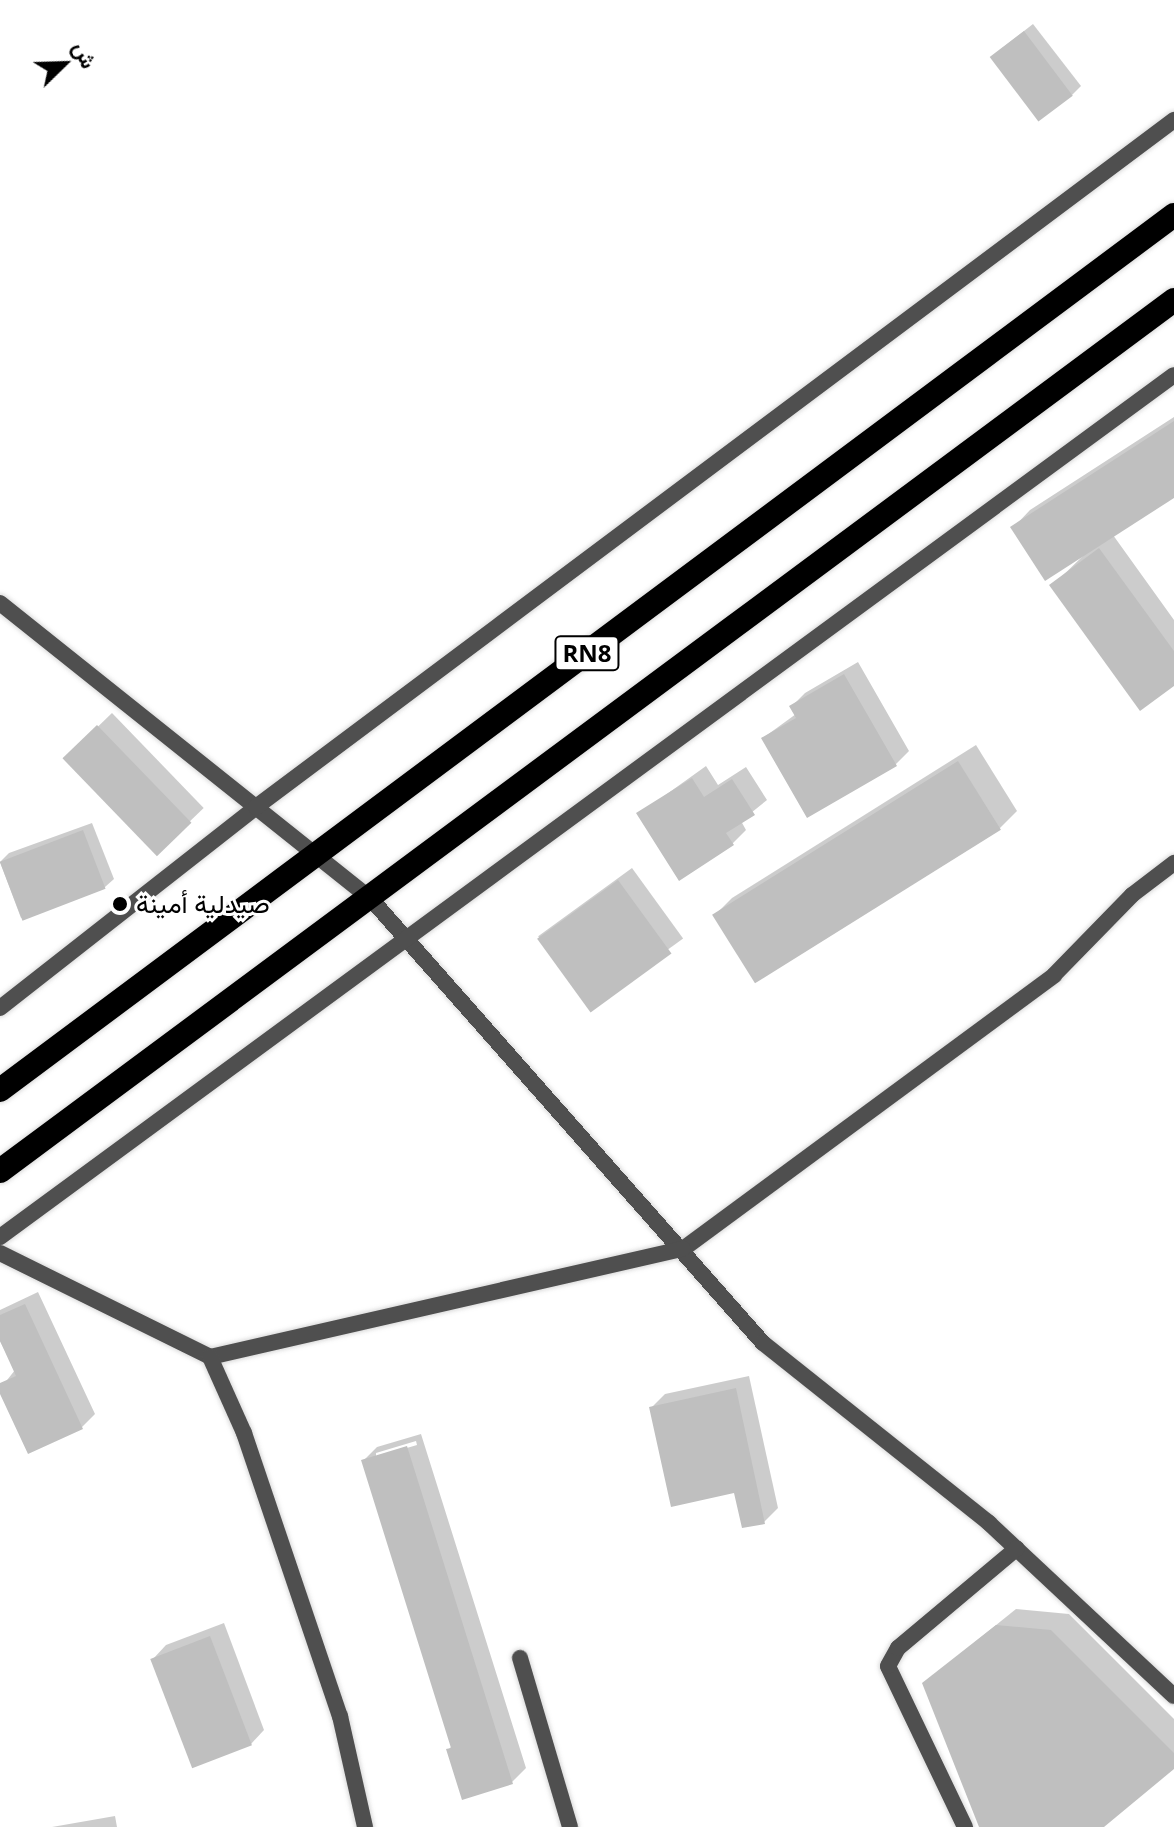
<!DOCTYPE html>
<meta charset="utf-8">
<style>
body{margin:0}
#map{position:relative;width:1174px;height:1827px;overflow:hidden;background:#fff;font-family:"Open Sans",Vazirmatn,sans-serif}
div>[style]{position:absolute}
.shadow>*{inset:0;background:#0003;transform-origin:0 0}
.building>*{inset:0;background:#bfbfbf;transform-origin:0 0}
.roads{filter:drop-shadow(0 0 2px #dbdbdb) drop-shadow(0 0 2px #dbdbdb)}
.lane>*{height:16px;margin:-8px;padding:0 8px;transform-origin:8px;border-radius:8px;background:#4f4f4f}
.street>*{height:16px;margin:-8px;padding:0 8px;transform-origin:8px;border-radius:8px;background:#4f4f4f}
.highway>*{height:24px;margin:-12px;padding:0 12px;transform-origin:12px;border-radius:12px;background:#000}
.dots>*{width:22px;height:22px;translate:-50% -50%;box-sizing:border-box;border:4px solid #fff;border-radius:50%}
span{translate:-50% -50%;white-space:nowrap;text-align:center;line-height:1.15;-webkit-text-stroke:6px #fff;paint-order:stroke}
.shield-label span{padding:2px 6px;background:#fff;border:2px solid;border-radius:6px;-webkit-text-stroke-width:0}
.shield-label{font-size:24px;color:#000;font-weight:700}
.poi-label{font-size:26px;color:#000}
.left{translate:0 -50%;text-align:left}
.north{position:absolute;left:24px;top:24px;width:80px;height:80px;-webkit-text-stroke:6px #fff;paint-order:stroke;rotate:67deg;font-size:22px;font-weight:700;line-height:32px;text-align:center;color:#000}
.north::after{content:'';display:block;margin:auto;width:28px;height:36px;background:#000;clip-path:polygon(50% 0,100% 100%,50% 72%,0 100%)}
</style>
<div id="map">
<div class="shadow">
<i style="clip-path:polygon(1033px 24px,1081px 86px,1072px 95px,1001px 49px)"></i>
<i style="clip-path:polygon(1174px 417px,1174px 495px,1113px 535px,1174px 620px,1174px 684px,1052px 586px,1086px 553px,1013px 528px,1030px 510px)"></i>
<i style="clip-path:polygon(858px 662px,909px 751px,896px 764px,763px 738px,796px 714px,792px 706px,805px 693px)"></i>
<i style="left:112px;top:713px;width:132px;height:65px;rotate:46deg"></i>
<i style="clip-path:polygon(976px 745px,1017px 811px,1000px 828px,715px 915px,732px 898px)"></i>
<i style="clip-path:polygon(706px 766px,718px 785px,746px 767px,767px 800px,741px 821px,746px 830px,733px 843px,679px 878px,639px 814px)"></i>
<i style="clip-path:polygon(92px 823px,114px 879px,105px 887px,21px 918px,0 862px,9px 853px)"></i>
<i style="left:632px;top:868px;width:87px;height:116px;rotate:54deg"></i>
<i style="clip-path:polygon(38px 1292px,95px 1414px,82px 1427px,0 1389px,15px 1370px,0 1341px,0 1310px)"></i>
<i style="clip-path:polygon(749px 1376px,778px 1508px,764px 1522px,651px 1408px,665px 1394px)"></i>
<i style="clip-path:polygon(evenodd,421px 1434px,526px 1768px,512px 1782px,463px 1798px,448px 1750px,452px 1746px,363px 1461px,377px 1447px,421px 1434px,416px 1441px,417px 1445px,376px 1457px,376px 1453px,416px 1441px)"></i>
<i style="clip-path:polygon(1016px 1609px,1069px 1614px,1174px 1719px,1174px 1767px,1101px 1827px,981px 1827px,924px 1683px)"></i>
<i style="clip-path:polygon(224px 1623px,264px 1730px,251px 1744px,153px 1659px,166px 1645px)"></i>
<i style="clip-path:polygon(115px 1816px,117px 1827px,52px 1827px)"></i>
</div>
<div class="building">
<i style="left:1024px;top:31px;width:81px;height:43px;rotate:53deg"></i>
<i style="clip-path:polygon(1174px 421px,1174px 498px,1045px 581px,1010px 527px)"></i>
<i style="clip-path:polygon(1099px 548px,1174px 651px,1174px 686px,1140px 711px,1049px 585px)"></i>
<i style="clip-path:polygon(844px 674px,897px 766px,807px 818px,761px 738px,796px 718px,789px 706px)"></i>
<i style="left:97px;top:725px;width:136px;height:48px;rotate:46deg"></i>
<i style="left:958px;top:761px;width:81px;height:290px;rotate:58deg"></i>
<i style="clip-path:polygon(692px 778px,704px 797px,732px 779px,755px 815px,726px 833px,734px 845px,679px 881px,636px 813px)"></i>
<i style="left:83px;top:830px;width:63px;height:89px;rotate:69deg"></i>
<i style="left:618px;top:880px;width:91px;height:100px;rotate:54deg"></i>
<i style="clip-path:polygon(25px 1304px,83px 1429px,28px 1454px,0 1394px,0 1383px,16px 1376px,0 1341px,0 1315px)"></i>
<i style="clip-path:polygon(736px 1388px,765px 1524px,742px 1528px,734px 1493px,671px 1507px,649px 1407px)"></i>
<i style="clip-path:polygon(407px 1446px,513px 1784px,462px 1800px,446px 1749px,451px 1748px,361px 1460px)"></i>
<i style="clip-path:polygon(996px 1625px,1051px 1630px,1174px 1753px,1174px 1769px,1104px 1827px,979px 1827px,922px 1683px)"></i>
<i style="left:210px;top:1636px;width:117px;height:64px;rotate:69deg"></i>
</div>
<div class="roads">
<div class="lane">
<i style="left:683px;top:1249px;width:461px;rotate:-36.4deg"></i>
<i style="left:1054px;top:975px;width:112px;rotate:-45.7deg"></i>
<i style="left:1132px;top:895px;width:53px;rotate:-37.3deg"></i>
</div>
<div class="street">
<i style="left:0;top:603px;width:475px;rotate:38.6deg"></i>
<i style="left:371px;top:899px;width:592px;rotate:48.56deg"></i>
<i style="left:763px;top:1343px;width:289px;rotate:38.5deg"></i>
<i style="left:989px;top:1523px;width:253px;rotate:43.1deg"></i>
<i style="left:0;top:1008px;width:325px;rotate:-38.1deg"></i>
<i style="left:256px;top:807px;width:1147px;rotate:-36.81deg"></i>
<i style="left:0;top:1237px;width:1456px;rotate:-36.29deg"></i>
<i style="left:0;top:1253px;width:234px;rotate:26.3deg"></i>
<i style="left:210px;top:1357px;width:485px;rotate:-12.9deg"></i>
<i style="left:210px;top:1357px;width:83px;rotate:65.9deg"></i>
<i style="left:244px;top:1433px;width:299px;rotate:71.3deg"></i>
<i style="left:340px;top:1716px;width:114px;rotate:77.3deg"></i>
<i style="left:520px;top:1658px;width:176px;rotate:73.5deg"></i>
<i style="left:965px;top:1827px;width:178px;rotate:-115.6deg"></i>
<i style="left:888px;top:1666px;width:21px;rotate:-61deg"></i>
<i style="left:898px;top:1648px;width:155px;rotate:-40deg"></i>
</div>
<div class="highway">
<i style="left:0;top:1090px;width:1464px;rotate:-36.7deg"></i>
<i style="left:0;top:1171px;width:1462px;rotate:-36.57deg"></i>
</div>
</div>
<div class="dots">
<i style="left:120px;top:904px;background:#000"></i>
</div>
<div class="shield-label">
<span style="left:587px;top:653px">RN8</span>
</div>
<div class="poi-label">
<span class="left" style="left:136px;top:904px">صيدلية أمينة</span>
</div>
<div class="north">ش</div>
</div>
